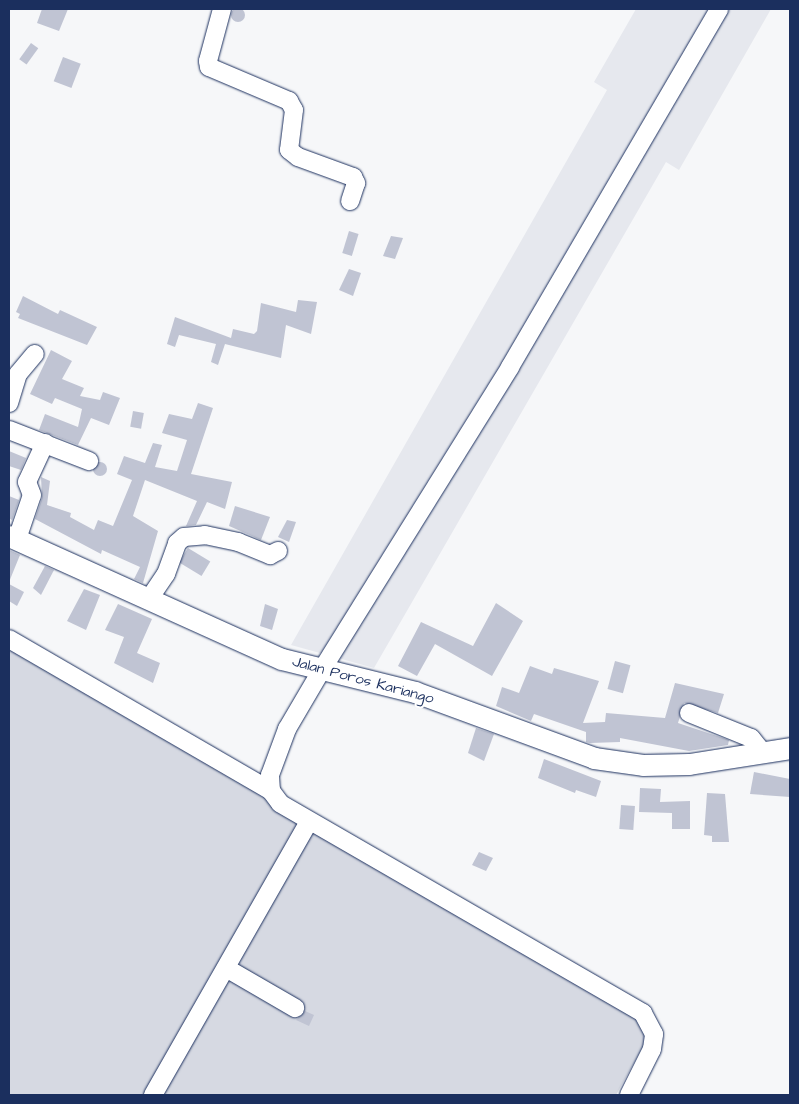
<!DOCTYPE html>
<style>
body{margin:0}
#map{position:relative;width:799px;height:1104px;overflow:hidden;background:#f6f7f9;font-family:"Architects Daughter",sans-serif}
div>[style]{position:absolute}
.built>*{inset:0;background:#e6e8ee}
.green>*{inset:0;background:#d6d9e2}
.building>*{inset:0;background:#c0c4d3;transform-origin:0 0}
.round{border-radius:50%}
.roads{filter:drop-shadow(0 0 1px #1b2f5e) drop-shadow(0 0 1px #1b2f5e)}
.minor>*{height:18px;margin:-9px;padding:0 9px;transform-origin:9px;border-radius:9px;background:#fff}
.major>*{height:21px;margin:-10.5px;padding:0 10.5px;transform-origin:10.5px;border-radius:10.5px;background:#fff}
span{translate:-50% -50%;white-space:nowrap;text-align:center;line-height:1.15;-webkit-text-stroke:4px #fff;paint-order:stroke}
.street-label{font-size:15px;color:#1b2f5e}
.frame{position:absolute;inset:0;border:10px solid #1b2f5e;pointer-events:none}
</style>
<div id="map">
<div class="built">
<i style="clip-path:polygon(636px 9px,771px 9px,679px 170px,666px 162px,374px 668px,291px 645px,607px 90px,594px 82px)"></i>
</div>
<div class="green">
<i style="clip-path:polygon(9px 644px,638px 1015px,646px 1029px,644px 1045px,616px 1095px,9px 1095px)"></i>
</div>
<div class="building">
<i class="round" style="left:231px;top:8px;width:14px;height:14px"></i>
<i style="clip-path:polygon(42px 9px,68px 9px,59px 31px,37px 23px)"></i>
<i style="left:31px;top:43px;width:9px;height:20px;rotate:36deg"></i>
<i style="left:63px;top:57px;width:19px;height:26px;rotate:21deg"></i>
<i style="left:349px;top:231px;width:10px;height:23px;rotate:17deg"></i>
<i style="clip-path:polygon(391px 236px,403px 238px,395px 259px,383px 256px)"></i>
<i style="clip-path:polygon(349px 269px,361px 273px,353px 296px,339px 290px)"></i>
<i style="clip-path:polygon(23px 296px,58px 314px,60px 310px,97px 327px,87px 345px,18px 318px,20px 314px,16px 312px)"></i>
<i style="clip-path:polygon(298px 300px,317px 302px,311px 334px,286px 325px,281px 358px,225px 344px,218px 365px,211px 362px,216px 344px,179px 335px,175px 347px,167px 344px,175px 317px,231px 338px,233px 329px,254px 334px,257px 331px,261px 303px,296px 312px)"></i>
<i style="clip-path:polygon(51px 350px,72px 361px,62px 379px,84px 388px,80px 396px,100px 400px,103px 392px,120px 398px,109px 425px,91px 418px,78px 445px,39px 430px,45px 414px,78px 427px,82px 409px,55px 398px,52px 404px,30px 394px)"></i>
<i style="clip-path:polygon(198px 403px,213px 408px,191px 474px,232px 482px,225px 509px,207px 502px,196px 525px,186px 526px,197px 501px,145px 480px,133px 516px,158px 531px,143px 583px,134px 579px,140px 567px,102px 550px,101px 554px,35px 519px,42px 498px,41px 477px,50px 481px,47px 505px,71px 513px,70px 517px,94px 530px,98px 520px,113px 526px,132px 480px,117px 474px,124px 456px,145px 463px,153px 443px,162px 445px,155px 467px,177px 471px,187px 440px,162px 433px,169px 414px,192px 419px)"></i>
<i style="left:133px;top:411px;width:11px;height:16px;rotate:10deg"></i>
<i style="clip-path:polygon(9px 451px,26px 458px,21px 470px,9px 466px)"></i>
<i class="round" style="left:93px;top:462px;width:14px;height:14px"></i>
<i style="clip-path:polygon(9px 496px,19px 500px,12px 520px,9px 518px)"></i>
<i style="clip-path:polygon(235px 506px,270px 517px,261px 540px,229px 526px)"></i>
<i style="clip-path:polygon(287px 520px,296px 522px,289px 542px,278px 537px)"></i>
<i style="left:188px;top:548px;width:26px;height:17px;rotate:31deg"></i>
<i style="clip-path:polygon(9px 550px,20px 555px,9px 582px)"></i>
<i style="clip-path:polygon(45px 566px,54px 570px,41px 595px,33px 588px)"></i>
<i style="clip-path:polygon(9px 584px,24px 592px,17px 606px,9px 601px)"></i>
<i style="clip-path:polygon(84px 589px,100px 595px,86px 630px,67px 621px)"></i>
<i style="clip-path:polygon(496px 603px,523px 621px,492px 676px,435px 644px,417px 676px,398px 666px,421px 622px,473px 646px)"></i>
<i style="clip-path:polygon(118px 604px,152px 619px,137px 653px,160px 663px,153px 683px,114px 663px,124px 637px,105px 630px)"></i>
<i style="clip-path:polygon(265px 604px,278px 609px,272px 630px,260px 626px)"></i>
<i style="left:615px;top:661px;width:16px;height:29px;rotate:15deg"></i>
<i style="clip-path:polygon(530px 666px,552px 674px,554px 668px,599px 681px,583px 723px,605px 722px,606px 713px,665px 718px,675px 683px,724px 694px,718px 713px,684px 703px,678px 723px,729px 740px,728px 745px,689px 751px,620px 738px,620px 742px,590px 743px,586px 742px,586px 732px,534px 714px,531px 721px,496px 706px,502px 687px,519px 693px)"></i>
<i style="clip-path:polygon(476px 728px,494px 734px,484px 761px,468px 753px)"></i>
<i style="clip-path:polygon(544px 759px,601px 781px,596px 797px,576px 790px,575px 793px,538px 778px)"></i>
<i style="clip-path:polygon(754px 772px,790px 779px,790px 797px,750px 794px)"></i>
<i style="clip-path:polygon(640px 788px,661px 789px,660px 802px,690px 801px,690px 829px,672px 829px,672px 813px,639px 812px)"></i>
<i style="clip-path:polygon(707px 793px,725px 794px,729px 842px,712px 842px,712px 836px,704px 835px)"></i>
<i style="left:621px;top:805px;width:14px;height:24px;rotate:4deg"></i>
<i style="clip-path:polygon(479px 852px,493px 858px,486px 871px,472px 865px)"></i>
<i style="clip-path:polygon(305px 1011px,314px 1015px,309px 1026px,296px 1020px)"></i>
</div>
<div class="roads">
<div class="minor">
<i style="left:222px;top:9px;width:54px;rotate:105.1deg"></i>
<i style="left:208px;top:61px;width:6px;rotate:81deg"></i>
<i style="left:209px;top:67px;width:87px;rotate:23deg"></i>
<i style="left:289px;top:101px;width:10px;rotate:61deg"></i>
<i style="left:294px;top:110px;width:40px;rotate:97.1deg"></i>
<i style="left:289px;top:150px;width:11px;rotate:38deg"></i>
<i style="left:298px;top:157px;width:59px;rotate:20deg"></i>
<i style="left:353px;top:177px;width:7px;rotate:63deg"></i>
<i style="left:356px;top:183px;width:19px;rotate:108deg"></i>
<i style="left:9px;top:403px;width:30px;rotate:-73deg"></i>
<i style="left:18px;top:374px;width:26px;rotate:-50deg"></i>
<i style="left:9px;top:430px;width:86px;rotate:21.2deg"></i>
<i style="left:17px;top:539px;width:46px;rotate:-71.2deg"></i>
<i style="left:32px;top:495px;width:14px;rotate:-111deg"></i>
<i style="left:27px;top:482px;width:43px;rotate:-65.2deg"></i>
<i style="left:149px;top:599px;width:30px;rotate:-56deg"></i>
<i style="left:166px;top:574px;width:33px;rotate:-70deg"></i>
<i style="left:177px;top:543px;width:9px;rotate:-41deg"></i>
<i style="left:184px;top:537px;width:21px;rotate:-5deg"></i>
<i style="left:205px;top:535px;width:34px;rotate:12deg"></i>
<i style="left:238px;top:542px;width:35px;rotate:22deg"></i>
<i style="left:270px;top:555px;width:9px;rotate:-27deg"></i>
<i style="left:9px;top:639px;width:303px;rotate:30.1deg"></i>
<i style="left:689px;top:713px;width:67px;rotate:22deg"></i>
<i style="left:751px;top:738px;width:19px;rotate:51deg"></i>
<i style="left:226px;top:968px;width:80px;rotate:30.1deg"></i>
<i style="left:153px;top:1095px;width:315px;rotate:-60.3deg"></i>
<i style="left:629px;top:1095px;width:51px;rotate:-63.4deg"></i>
<i style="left:652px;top:1049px;width:15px;rotate:-82deg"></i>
<i style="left:654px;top:1034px;width:24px;rotate:-118deg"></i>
<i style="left:643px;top:1013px;width:419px;rotate:-150deg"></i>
<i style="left:280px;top:803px;width:15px;rotate:-127deg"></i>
<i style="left:271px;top:791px;width:16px;rotate:-94deg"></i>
<i style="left:270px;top:775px;width:49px;rotate:-69.7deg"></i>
<i style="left:287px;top:729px;width:67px;rotate:-59.6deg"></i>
<i style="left:321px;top:671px;width:358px;rotate:-58.1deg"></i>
<i style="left:510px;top:367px;width:415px;rotate:-59.7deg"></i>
</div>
<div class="major">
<i style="left:9px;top:536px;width:299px;rotate:24.3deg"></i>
<i style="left:282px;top:659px;width:137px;rotate:13.9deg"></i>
<i style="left:415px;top:692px;width:191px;rotate:20.2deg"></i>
<i style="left:594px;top:758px;width:49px;rotate:8.1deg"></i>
<i style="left:643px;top:765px;width:46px;rotate:-1.2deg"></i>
<i style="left:689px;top:764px;width:102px;rotate:-9deg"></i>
</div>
</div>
<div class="street-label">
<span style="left:363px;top:680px;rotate:15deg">Jalan Poros Kariango</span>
</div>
<div class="frame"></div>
</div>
